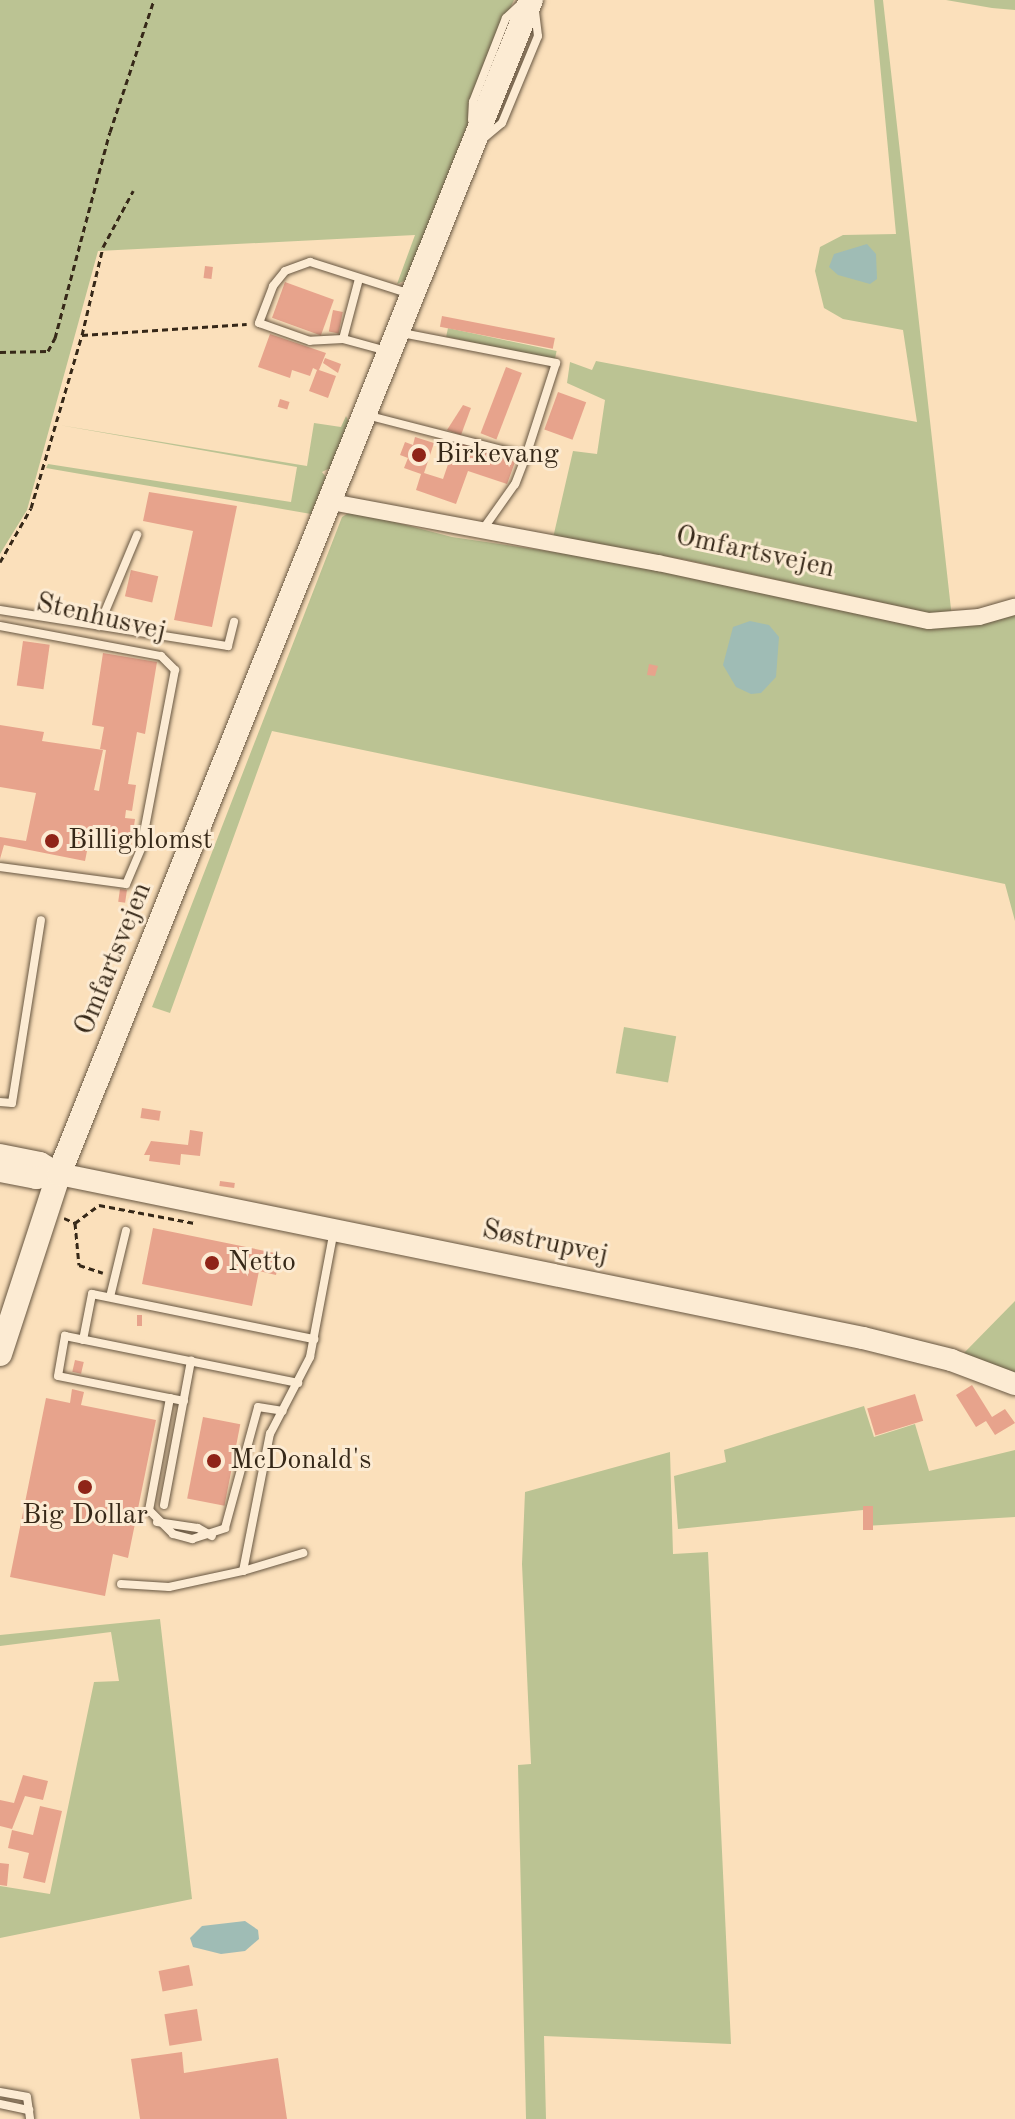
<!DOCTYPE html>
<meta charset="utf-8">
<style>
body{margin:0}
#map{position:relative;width:1015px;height:2119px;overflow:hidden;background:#fbe0bb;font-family:"Old Standard TT",serif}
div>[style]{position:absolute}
.green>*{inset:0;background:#bbc393;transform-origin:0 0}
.water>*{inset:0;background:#9fbcb5}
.building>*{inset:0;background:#e7a38c;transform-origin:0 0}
.path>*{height:3px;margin-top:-1.5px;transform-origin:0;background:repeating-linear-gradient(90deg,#362818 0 6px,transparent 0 10px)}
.roads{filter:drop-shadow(0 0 2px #675641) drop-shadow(0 0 2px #675641)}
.service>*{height:8px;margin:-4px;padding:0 4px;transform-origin:4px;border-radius:4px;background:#fcebd3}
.minor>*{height:16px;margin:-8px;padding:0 8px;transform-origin:8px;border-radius:8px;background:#fcebd3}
.tertiary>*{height:22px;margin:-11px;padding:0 11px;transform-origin:11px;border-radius:11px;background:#fcebd3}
.secondary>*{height:24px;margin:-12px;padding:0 12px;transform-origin:12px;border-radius:12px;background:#fcebd3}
.dots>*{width:22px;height:22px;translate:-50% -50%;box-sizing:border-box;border:4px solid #fcebd3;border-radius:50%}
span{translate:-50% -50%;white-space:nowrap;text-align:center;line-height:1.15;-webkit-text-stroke:6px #fcebd3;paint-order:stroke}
.poi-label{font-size:28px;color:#362818}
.left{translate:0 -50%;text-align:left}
.street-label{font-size:28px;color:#362818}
</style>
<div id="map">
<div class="green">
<i style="clip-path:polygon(0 0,514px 0,481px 71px,468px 124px,406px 280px,397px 284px,415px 235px,98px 251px,27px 510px,0 554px)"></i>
<i style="clip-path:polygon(874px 0,883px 0,952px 618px,682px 559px,553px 538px,573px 451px,597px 454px,605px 400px,567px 383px,570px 362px,592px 370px,596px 361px,917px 422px,903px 330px,843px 319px,824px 308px,815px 271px,820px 247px,843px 235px,896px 234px)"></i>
<i style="clip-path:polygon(946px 0,1015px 0,1015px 10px,992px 8px)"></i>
<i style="left:448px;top:328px;width:111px;height:9px;rotate:12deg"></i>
<i style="clip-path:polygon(346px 416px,349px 422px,332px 467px,322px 472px,326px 477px,311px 514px,46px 468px,48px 464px,291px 502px,297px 467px,59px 425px,307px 466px,314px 423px,341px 427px)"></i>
<i style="clip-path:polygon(352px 511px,452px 537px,662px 568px,889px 618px,1015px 612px,1015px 921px,1005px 884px,272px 731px,170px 1013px,152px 1007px,342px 517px)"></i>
<i style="left:624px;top:1027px;width:53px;height:47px;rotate:10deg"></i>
<i style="clip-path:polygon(1015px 1301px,1015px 1376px,962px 1355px)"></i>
<i style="clip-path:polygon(864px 1406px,874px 1437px,915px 1424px,929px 1471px,1015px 1450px,1015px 1517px,865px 1526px,863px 1510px,678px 1529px,674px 1476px,726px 1462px,724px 1450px)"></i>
<i style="clip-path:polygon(670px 1452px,673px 1554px,708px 1552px,731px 2044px,544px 2036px,546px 2119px,526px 2119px,518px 1765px,531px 1764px,522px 1564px,525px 1492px)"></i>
<i style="clip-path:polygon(160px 1619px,192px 1899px,0 1938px,0 1886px,50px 1894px,94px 1682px,119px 1681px,111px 1632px,0 1646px,0 1635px)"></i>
</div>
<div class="water">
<i style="clip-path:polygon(867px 244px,876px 254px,877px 279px,870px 284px,838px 275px,829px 267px,834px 254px)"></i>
<i style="clip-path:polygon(750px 621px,769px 625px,779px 637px,776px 677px,761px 693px,751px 694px,736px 687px,723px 665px,733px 627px)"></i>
<i style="clip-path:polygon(245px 1921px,258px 1930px,259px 1939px,245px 1951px,221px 1954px,193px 1947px,190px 1938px,202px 1926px)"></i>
</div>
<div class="building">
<i style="left:205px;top:266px;width:8px;height:12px;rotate:7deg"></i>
<i style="left:285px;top:282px;width:52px;height:38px;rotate:20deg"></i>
<i style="left:333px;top:310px;width:10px;height:22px;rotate:11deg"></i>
<i style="left:442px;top:316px;width:115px;height:11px;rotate:11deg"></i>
<i style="clip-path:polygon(270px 334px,326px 353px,319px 370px,336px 376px,328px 398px,309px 391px,317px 370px,313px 368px,310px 376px,292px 370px,290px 378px,258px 367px)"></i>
<i style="clip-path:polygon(325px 358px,341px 364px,338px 373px,323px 363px)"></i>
<i style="left:506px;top:367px;width:17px;height:71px;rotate:21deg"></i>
<i style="left:558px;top:392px;width:30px;height:40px;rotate:20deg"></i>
<i style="left:280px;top:399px;width:10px;height:8px;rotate:17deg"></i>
<i style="clip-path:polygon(463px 405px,471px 408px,461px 435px,447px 430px)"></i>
<i style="clip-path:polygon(415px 437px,434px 443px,424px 473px,443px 479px,456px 441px,515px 462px,507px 484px,468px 471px,456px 504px,416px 490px,421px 474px,404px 468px,408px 458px,400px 455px,405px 442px,413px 445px)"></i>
<i style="clip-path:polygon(149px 492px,237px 506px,212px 627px,174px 620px,193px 531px,143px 521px)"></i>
<i style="left:131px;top:570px;width:28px;height:27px;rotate:13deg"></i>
<i style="left:23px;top:641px;width:27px;height:45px;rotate:8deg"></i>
<i style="clip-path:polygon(103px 653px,157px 662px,145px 734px,137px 732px,128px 784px,136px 785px,132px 811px,126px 810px,125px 818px,135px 819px,130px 854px,88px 846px,85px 861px,4px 845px,0 859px,0 837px,26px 841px,36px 793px,0 787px,0 725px,44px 732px,42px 741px,103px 750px,94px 790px,99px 791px,106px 750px,100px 749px,104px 727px,92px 725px)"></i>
<i style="clip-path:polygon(649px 664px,658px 666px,655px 676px,647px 675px)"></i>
<i style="left:120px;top:889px;width:7px;height:13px;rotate:8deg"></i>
<i style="left:142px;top:1108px;width:19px;height:10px;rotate:9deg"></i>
<i style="clip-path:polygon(190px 1130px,203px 1132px,200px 1156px,181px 1154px,180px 1165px,149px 1161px,150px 1155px,144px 1155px,151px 1141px,188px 1145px)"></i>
<i style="left:220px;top:1181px;width:15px;height:5px;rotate:8deg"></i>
<i style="clip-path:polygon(153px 1228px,280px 1254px,276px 1275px,259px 1271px,252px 1306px,142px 1284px)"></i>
<i style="left:137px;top:1315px;width:5px;height:11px"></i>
<i style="left:75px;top:1360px;width:9px;height:12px;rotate:13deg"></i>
<i style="clip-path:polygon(972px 1385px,992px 1417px,1005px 1409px,1015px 1423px,995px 1435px,986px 1421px,976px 1427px,956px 1395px)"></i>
<i style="clip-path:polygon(72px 1389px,84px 1392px,81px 1405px,156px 1420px,128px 1558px,113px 1554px,105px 1596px,10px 1577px,46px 1398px,70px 1403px)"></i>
<i style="left:915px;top:1394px;width:28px;height:50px;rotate:73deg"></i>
<i style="left:203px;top:1417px;width:38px;height:83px;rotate:11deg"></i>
<i style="left:863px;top:1506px;width:10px;height:24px"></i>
<i style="clip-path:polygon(23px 1775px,48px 1781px,43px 1800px,25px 1796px,12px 1829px,0 1826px,0 1800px,14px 1803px)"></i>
<i style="clip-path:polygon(40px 1806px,62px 1811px,45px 1883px,23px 1878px,29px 1853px,8px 1848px,12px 1830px,33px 1835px)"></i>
<i style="clip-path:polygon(0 1863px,9px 1864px,7px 1886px,0 1885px)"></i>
<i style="left:189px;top:1965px;width:21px;height:31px;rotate:79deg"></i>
<i style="left:197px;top:2009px;width:32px;height:33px;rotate:81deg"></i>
<i style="clip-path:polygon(182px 2052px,184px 2073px,278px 2058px,287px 2119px,140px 2119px,131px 2059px)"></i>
</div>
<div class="path">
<i style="left:82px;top:335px;width:90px;rotate:-76.6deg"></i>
<i style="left:103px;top:247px;width:64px;rotate:-61.8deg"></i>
<i style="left:0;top:352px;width:48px;rotate:-1.2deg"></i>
<i style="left:48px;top:351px;width:15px;rotate:-62deg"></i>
<i style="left:55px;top:338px;width:213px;rotate:-75.1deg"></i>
<i style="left:110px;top:132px;width:139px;rotate:-71.6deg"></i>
<i style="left:0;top:562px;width:62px;rotate:-60.1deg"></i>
<i style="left:31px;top:508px;width:180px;rotate:-73.6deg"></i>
<i style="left:82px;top:335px;width:165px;rotate:-3.8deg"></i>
<i style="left:64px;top:1218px;width:12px;rotate:24deg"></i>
<i style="left:75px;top:1223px;width:42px;rotate:84.6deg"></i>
<i style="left:79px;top:1265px;width:25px;rotate:18deg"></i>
<i style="left:75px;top:1223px;width:30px;rotate:-37deg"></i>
<i style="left:99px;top:1205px;width:97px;rotate:10.7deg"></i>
</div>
<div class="roads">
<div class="service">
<i style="left:472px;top:120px;width:18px;rotate:-87deg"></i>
<i style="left:473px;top:102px;width:90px;rotate:-68.6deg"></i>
<i style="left:506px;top:18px;width:18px;rotate:-43deg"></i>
<i style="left:484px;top:138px;width:23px;rotate:-40deg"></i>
<i style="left:502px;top:123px;width:94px;rotate:-67.5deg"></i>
<i style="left:538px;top:36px;width:25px;rotate:-97deg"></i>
<i style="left:402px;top:333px;width:157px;rotate:11deg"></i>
<i style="left:556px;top:363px;width:98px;rotate:107.9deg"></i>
<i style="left:343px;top:339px;width:62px;rotate:-75.1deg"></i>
<i style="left:387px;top:351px;width:46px;rotate:-164.7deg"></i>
<i style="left:343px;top:339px;width:33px;rotate:177deg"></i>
<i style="left:310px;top:341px;width:54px;rotate:-160.6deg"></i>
<i style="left:259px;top:323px;width:40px;rotate:-69deg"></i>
<i style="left:273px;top:286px;width:19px;rotate:-51deg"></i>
<i style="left:285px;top:271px;width:27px;rotate:-20deg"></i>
<i style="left:310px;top:262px;width:105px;rotate:17.7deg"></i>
<i style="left:366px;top:415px;width:165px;rotate:14.4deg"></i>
<i style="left:526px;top:456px;width:30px;rotate:111deg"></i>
<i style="left:515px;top:484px;width:59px;rotate:125.3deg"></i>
<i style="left:0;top:610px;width:231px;rotate:9deg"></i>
<i style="left:228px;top:646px;width:25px;rotate:-76deg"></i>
<i style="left:0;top:626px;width:164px;rotate:10.6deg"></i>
<i style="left:161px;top:656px;width:20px;rotate:45deg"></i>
<i style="left:175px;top:670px;width:182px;rotate:100.8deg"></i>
<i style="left:141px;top:849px;width:38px;rotate:113deg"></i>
<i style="left:126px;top:884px;width:127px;rotate:-172.3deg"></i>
<i style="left:99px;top:626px;width:99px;rotate:-67.3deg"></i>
<i style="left:0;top:1102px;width:12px;rotate:5deg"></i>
<i style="left:12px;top:1103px;width:185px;rotate:-81deg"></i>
<i style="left:110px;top:1297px;width:68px;rotate:-76.4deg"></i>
<i style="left:83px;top:1340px;width:47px;rotate:-78.9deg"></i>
<i style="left:92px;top:1294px;width:227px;rotate:11.5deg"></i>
<i style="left:170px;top:1398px;width:114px;rotate:100.6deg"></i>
<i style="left:149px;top:1510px;width:34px;rotate:45deg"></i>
<i style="left:173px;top:1534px;width:20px;rotate:15deg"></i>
<i style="left:192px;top:1539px;width:35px;rotate:-18deg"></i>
<i style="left:225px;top:1528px;width:125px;rotate:-74.7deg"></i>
<i style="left:258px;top:1407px;width:25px;rotate:9deg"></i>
<i style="left:184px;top:1401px;width:128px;rotate:-168.8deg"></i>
<i style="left:58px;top:1376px;width:41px;rotate:-80.1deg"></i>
<i style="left:65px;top:1336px;width:238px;rotate:11.4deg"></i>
<i style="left:164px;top:1505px;width:147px;rotate:-79.4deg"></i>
<i style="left:157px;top:1522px;width:41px;rotate:8.3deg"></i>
<i style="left:198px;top:1528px;width:16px;rotate:30deg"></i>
<i style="left:243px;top:1571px;width:63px;rotate:-16.7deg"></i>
<i style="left:121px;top:1584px;width:48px;rotate:3.6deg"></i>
<i style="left:169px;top:1587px;width:76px;rotate:-12.2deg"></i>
<i style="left:243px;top:1571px;width:140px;rotate:-78.9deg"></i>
<i style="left:270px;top:1434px;width:87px;rotate:-62.5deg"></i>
<i style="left:310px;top:1357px;width:129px;rotate:-79.3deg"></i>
<i style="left:0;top:2092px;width:27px;rotate:10deg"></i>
<i style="left:27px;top:2097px;width:22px;rotate:82deg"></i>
<i style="left:0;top:2104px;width:30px;rotate:12deg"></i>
</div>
<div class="minor">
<i style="left:332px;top:502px;width:332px;rotate:10.6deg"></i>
<i style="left:658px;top:563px;width:277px;rotate:12.1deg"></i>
<i style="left:929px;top:621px;width:50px;rotate:-4.6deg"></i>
<i style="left:979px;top:617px;width:37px;rotate:-16deg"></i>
</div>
<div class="tertiary">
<i style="left:0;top:1155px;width:41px;rotate:11.3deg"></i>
<i style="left:40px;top:1163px;width:22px;rotate:30deg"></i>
<i style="left:59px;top:1174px;width:821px;rotate:11.53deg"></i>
<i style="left:863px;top:1338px;width:91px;rotate:14deg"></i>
<i style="left:951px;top:1360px;width:68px;rotate:20.6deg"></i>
<i style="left:0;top:1171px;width:37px;rotate:11deg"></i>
<i style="left:36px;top:1178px;width:23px;rotate:-10deg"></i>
</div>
<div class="secondary">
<i style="left:0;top:1354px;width:189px;rotate:-71.9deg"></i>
<i style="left:59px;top:1174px;width:1265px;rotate:-68.1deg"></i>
</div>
</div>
<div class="dots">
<i style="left:419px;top:455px;background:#8f2418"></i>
<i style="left:52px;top:841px;background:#8f2418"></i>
<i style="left:212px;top:1263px;background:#8f2418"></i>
<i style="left:214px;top:1461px;background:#8f2418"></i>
<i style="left:85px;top:1487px;background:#8f2418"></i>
</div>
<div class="poi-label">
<span class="left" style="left:435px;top:455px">Birkevang</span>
<span class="left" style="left:68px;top:841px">Billigblomst</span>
<span class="left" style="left:228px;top:1263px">Netto</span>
<span class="left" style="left:230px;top:1461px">McDonald's</span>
<span style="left:85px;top:1516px">Big Dollar</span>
</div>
<div class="street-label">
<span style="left:755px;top:553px;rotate:12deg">Omfartsvejen</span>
<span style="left:101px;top:618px;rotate:13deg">Stenhusvej</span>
<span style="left:114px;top:959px;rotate:-68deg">Omfartsvejen</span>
<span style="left:545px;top:1243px;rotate:12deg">Søstrupvej</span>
</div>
</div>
